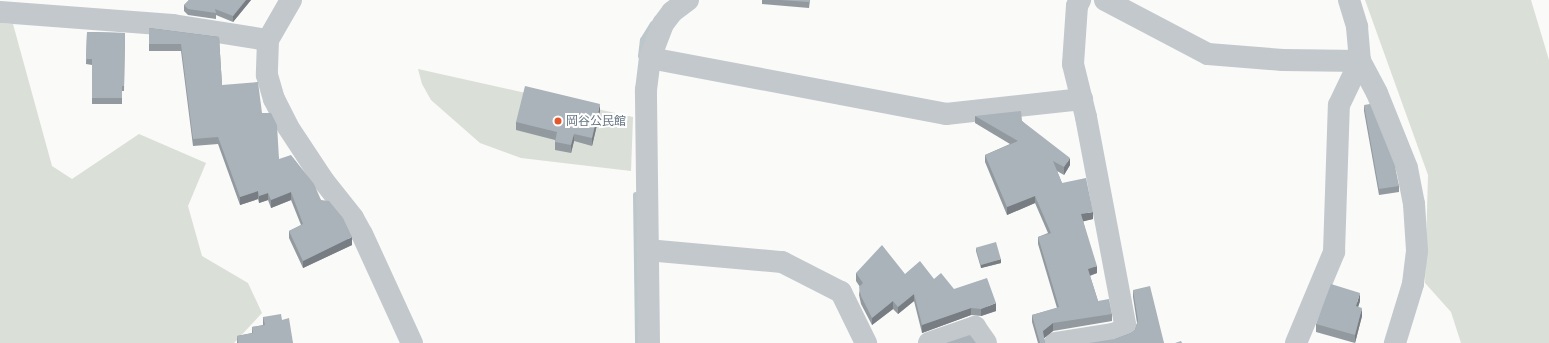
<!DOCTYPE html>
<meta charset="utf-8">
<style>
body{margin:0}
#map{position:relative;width:1549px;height:343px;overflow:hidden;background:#fafaf8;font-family:Quicksand,"Noto Sans JP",sans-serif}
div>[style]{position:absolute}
.green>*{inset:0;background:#dadfd7}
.stream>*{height:6px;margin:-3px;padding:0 3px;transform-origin:3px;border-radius:3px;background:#bbc7cb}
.minor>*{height:22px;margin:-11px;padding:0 11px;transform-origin:11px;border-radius:11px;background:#c3c8cc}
.wall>*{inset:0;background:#929a9f}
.shaded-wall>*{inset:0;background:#777d82}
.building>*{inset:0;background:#aab3b9;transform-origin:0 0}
.dots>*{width:11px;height:11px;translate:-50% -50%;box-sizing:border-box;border:2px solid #fff;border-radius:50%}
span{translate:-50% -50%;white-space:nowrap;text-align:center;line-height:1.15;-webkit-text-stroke:4px #fff;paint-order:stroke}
.poi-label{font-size:12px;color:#657683}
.left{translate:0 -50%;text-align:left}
</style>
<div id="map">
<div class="green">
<i style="clip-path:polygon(1365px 0,1531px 0,1549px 60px,1549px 343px,1461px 343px,1451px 312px,1425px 283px,1428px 175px)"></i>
<i style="clip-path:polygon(0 23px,13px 24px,52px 166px,72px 179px,139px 134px,206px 163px,188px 206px,202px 256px,248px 283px,262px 313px,234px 343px,0 343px)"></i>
<i style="clip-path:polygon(418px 69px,633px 117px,631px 171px,521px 158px,480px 143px,431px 100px,422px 84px)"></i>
</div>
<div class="stream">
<i style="left:641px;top:56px;width:16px;rotate:-83deg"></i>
<i style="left:643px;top:40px;width:19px;rotate:-58deg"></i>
<i style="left:636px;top:195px;width:148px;rotate:89.2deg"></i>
</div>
<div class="minor">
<i style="left:291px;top:0;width:46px;rotate:119.9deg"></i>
<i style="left:268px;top:40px;width:35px;rotate:92deg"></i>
<i style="left:267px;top:75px;width:25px;rotate:74deg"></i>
<i style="left:274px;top:99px;width:31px;rotate:63deg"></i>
<i style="left:288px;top:127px;width:64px;rotate:56.6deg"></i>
<i style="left:323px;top:180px;width:48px;rotate:51.7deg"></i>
<i style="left:353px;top:218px;width:18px;rotate:61deg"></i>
<i style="left:362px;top:234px;width:120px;rotate:65.4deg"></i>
<i style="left:1105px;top:0;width:116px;rotate:27.7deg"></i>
<i style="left:1208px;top:54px;width:75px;rotate:4.6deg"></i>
<i style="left:1283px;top:60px;width:77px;rotate:0.7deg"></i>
<i style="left:1349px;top:0;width:28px;rotate:73deg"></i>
<i style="left:1357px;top:27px;width:34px;rotate:85deg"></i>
<i style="left:1360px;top:61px;width:36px;rotate:62deg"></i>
<i style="left:1377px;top:93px;width:81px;rotate:68.2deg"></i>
<i style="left:1407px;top:168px;width:37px;rotate:79deg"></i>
<i style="left:1414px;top:204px;width:47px;rotate:86.3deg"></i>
<i style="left:1417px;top:251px;width:33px;rotate:97deg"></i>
<i style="left:1413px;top:284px;width:62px;rotate:107deg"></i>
<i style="left:0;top:12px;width:173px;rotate:4.3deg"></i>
<i style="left:173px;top:25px;width:96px;rotate:9deg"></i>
<i style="left:650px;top:58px;width:301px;rotate:10.7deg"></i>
<i style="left:946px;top:114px;width:137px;rotate:-6.3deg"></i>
<i style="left:647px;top:250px;width:136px;rotate:5.1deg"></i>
<i style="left:782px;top:262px;width:66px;rotate:27deg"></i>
<i style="left:841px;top:292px;width:57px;rotate:63.9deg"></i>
<i style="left:649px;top:343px;width:253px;rotate:-90.7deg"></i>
<i style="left:646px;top:90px;width:32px;rotate:-83deg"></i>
<i style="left:650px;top:58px;width:36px;rotate:-69deg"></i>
<i style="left:663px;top:24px;width:15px;rotate:-53deg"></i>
<i style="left:672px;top:12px;width:20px;rotate:-37deg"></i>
<i style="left:929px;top:343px;width:49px;rotate:-19.2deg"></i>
<i style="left:975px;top:327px;width:19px;rotate:55deg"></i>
<i style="left:1055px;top:343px;width:59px;rotate:-8.8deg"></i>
<i style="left:1113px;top:334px;width:14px;rotate:-21deg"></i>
<i style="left:1126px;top:329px;width:216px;rotate:-100.7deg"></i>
<i style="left:1086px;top:117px;width:55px;rotate:-103.8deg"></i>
<i style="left:1073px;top:64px;width:58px;rotate:-86.1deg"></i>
<i style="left:1077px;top:6px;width:7px;rotate:-63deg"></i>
<i style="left:1296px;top:343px;width:99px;rotate:-67.3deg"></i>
<i style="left:1334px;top:252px;width:147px;rotate:-88.1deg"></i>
<i style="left:1339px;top:105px;width:49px;rotate:-64.5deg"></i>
</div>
<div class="wall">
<i style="clip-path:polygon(189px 0,251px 0,233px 22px,216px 15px,216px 19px,188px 15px,184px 11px,184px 5px)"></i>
<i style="clip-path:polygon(762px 0,810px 0,809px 8px,762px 4px)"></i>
<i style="clip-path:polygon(149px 28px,219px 37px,222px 85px,262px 113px,279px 159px,321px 200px,352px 245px,303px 268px,289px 238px,289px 231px,301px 225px,291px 200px,271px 208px,268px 200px,259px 203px,258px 199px,240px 205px,218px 144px,193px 146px,181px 51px,149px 51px)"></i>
<i style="clip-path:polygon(87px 32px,125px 33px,124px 91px,122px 91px,122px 104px,92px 104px,92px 65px,86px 64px)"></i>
<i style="clip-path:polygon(1364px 105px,1399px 186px,1399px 192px,1379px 195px,1364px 111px)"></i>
<i style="clip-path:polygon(600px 112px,592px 146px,574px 141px,571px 153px,555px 150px,555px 140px,516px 130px,516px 122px)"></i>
<i style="clip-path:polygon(975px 116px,1022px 121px,1070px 165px,1064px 175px,1057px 171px,1062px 183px,1093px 219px,1083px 221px,1097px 273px,1090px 276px,1098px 301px,1112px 314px,1112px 321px,1053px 331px,1044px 338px,1045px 343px,1038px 343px,1032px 322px,1032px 315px,1057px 308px,1038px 244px,1038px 237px,1048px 233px,1035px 203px,1007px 215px,985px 162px,985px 155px,1010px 144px,975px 123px)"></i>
<i style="clip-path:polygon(976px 248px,1001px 263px,981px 268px,976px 251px)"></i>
<i style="clip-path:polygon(856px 273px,905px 274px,934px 279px,996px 311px,981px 316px,971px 315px,922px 333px,914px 301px,898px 314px,893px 309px,872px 325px,861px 304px,859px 295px,860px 287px,856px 281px)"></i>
<i style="clip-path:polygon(1133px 290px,1164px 343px,1115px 339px,1131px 333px,1135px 330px,1137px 323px,1133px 297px)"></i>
<i style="clip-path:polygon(1360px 301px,1358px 307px,1362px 316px,1355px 343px,1316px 332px,1316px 324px)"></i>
<i style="clip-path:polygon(263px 317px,282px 320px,293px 343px,237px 343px,237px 336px,252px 333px,252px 327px,263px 325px)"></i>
</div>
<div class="shaded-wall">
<i style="clip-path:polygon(246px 0,251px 0,233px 22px,233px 16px)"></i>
<i style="clip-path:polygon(600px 104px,600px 112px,592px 146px,592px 138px)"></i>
<i style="clip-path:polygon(574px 134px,574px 141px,571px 153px,571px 145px)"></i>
<i style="clip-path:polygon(1070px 158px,1070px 165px,1064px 175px,1064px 167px)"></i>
<i style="clip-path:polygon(258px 191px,258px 199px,240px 205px,240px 197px)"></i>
<i style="clip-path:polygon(291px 192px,291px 200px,271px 208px,271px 200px)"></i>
<i style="clip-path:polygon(268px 193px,268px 200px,259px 203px,259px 196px)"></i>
<i style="clip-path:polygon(1035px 196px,1035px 203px,1007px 215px,1007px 207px)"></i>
<i style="clip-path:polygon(1093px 212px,1093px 219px,1081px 222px,1081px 214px)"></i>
<i style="clip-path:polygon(352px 237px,352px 245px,303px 268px,303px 261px)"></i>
<i style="clip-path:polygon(1001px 259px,1001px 263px,981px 268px,981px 265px)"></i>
<i style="clip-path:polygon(1097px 266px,1097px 273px,1088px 276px,1088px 269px)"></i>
<i style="clip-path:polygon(1360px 293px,1360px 301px,1356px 314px,1356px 306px)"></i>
<i style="clip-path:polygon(914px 294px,914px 301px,898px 314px,898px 307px)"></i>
<i style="clip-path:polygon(893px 301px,893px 309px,872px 325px,872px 318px)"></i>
<i style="clip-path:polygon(996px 303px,996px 311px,981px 316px,981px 309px)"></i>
<i style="clip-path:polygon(971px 308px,971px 315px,922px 333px,922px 325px)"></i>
<i style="clip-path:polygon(1362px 308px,1362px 316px,1355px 343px,1355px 335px)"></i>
<i style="clip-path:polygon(1053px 323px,1053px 331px,1043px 339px,1043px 331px)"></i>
</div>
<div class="building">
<i style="clip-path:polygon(189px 0,246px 0,233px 16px,215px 9px,216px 13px,188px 9px,184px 5px)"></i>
<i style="clip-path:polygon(780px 0,810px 0,809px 2px)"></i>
<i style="clip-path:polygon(149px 28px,219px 37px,222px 85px,258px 82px,262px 113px,271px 113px,277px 125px,279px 159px,291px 155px,314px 184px,321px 200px,329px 201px,343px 218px,352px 237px,303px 261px,289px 231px,303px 224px,291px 192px,271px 200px,268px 193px,259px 196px,258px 191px,240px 197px,218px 137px,193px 139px,181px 44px,149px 44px)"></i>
<i style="clip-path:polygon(87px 32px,125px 33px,124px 86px,122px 86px,122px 98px,92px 98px,92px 59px,86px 59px)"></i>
<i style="clip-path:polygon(525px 86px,600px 104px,592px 138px,574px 134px,571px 145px,555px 142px,557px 132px,516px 122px)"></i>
<i style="clip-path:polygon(1370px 104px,1395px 166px,1399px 186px,1379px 189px,1364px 105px)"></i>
<i style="clip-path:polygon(1021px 111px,1022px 121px,1070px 158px,1064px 167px,1053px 161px,1062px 183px,1086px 178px,1093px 212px,1081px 214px,1097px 266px,1088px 269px,1098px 301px,1109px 299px,1112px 314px,1053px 323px,1043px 331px,1045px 343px,1040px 343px,1032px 315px,1059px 307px,1038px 237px,1051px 233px,1035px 196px,1007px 207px,985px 155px,1018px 141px,975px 116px)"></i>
<i style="left:996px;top:242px;width:18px;height:21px;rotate:74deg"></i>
<i style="clip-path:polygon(882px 245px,905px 274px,920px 261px,934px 279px,941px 273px,954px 289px,987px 278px,996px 303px,981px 309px,971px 308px,922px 325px,914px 294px,898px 307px,893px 301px,872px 318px,861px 296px,859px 287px,863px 283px,856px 273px)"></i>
<i style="clip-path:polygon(1331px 284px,1360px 293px,1356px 306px,1362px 308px,1355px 335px,1316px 324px)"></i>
<i style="clip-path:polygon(1150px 286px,1164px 343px,1089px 343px,1115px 339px,1131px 333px,1135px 330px,1138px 320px,1133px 290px)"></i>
<i style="clip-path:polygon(281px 314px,282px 320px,289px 318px,293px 343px,238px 343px,237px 336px,253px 333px,252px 327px,265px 325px,263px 317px)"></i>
<i style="clip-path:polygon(970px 335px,976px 343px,946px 343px)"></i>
<i style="clip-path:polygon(1181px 341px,1182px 343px,1175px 343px)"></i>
</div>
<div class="dots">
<i style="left:558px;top:121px;background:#e4572e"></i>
</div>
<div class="poi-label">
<span class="left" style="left:566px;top:121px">岡谷公民館</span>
</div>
</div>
